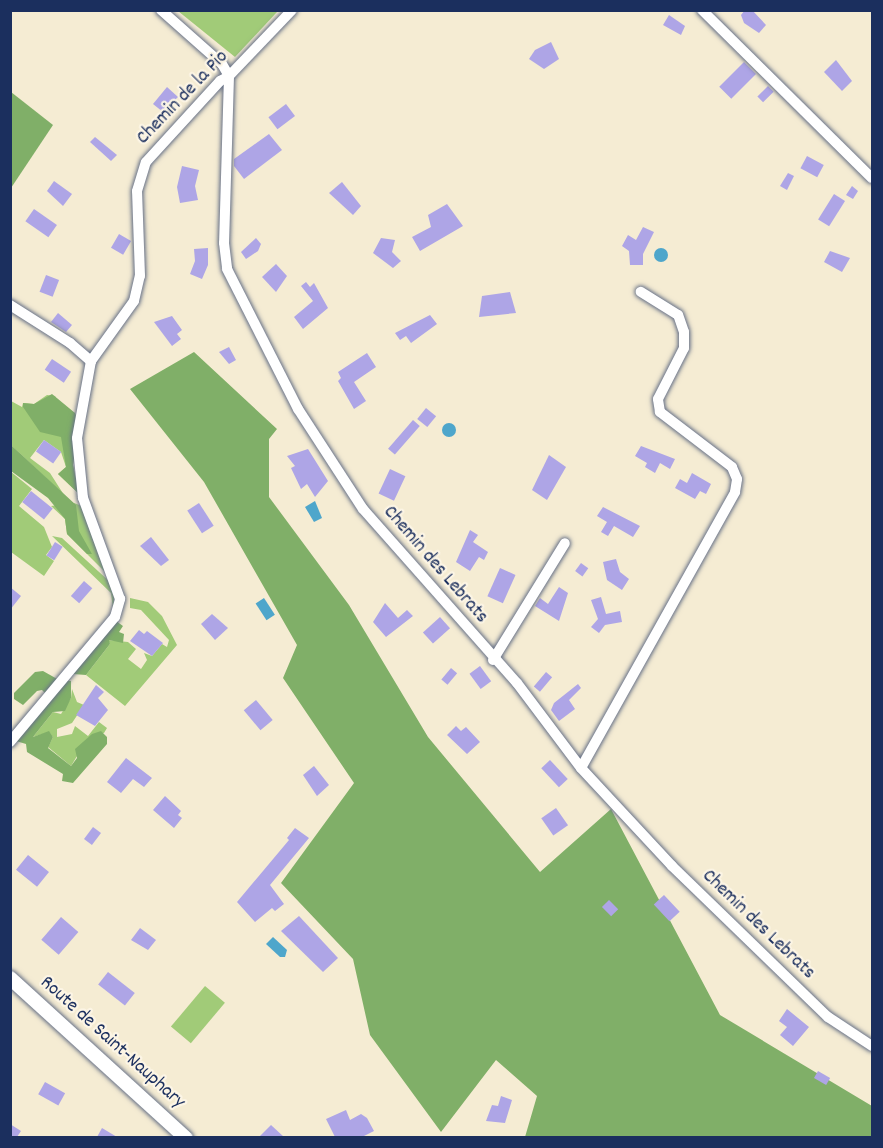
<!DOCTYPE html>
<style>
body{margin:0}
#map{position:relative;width:883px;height:1148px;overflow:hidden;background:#f5ecd3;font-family:Dekko,sans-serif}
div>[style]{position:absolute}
.green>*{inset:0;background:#a1cb78;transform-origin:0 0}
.forest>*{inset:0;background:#80af68}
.water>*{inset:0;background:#4ea6cb;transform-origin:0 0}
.round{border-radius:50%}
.building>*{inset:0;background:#aea5e6;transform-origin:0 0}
.roads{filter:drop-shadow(0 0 2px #677187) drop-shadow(0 0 2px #677187)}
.minor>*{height:10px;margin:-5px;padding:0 5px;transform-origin:5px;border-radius:5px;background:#fff}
.major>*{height:14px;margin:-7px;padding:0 7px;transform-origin:7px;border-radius:7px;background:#fff}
span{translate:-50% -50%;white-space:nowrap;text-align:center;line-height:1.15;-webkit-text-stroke:4.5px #fcf5e5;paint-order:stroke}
.street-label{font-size:20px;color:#1b2f5e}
.frame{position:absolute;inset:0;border:12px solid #1b2f5e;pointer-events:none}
</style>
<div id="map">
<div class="green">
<i style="clip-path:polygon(178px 11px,276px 10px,277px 12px,235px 57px)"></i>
<i style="clip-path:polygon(47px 395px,55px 396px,60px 405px,75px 413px,78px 427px,73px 465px,79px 494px,58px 474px,66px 467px,61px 452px,44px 440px,30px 458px,50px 473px,64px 495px,11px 445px,11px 401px,22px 407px,23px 403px,34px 404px)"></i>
<i style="clip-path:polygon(10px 471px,32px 489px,19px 506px,44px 527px,52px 547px,46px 555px,54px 561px,44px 576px,11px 552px)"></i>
<i style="clip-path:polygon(74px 503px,82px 506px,106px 573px,67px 534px,65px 519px,51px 506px)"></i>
<i style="clip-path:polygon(52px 536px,62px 538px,110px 582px,116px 591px,113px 609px,111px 593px)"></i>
<i style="clip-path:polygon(130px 598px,148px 602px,162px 616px,177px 645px,125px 706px,86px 675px,110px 644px,108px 640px,128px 642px,136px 649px,128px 659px,141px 669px,147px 660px,144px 653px,152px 656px,162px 644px,167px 647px,169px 640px,141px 610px,130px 608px)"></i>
<i style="clip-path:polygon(72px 689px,77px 702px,84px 705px,72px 723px,57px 729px,57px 737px,72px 734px,75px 726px,88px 736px,99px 722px,107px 728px,104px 733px,88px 738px,71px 766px,48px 747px,53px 737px,49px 732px,33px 737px,53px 712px,61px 714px,71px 698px)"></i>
<i style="left:205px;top:986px;width:26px;height:53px;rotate:40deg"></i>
</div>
<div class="forest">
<i style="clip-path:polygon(11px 92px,53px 125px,11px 188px)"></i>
<i style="clip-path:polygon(194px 352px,277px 429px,269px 439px,269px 497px,349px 605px,428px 737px,540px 872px,611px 809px,720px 1015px,872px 1106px,872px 1137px,525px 1137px,537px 1096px,496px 1060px,441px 1132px,370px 1035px,353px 959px,281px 883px,354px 783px,283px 678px,297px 645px,204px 482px,130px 389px)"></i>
<i style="clip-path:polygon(52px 394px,75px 413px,78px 427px,73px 465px,79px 494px,58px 474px,66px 467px,61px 437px,40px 432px,23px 407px,23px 403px,34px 404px)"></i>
<i style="clip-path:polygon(11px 445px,76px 505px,79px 531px,92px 554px,87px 554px,67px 534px,65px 519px,48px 498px,11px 471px)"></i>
<i style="clip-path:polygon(116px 621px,123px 626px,119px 632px,124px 634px,123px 643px,109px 640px,110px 644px,86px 675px,73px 674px)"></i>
<i style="clip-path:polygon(43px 671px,59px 680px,71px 681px,71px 698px,65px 711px,53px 712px,33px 737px,49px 731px,53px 737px,48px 748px,71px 766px,77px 758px,75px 749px,92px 734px,101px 731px,107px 737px,107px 744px,73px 783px,62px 781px,63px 774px,27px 752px,26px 744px,16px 741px,51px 699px,42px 690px,37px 691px,23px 705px,14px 699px,14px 693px,35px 672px)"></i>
</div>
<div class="water">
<i class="round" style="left:654px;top:248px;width:14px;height:14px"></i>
<i class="round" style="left:442px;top:423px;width:14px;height:14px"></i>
<i style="clip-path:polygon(315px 501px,322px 518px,314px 522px,305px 507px)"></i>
<i style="left:264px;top:598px;width:20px;height:10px;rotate:57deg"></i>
<i style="clip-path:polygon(273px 937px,287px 950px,285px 957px,280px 957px,266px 944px)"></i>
</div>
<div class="building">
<i style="clip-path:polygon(745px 10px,752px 10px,766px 25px,759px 33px,744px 23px,741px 15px)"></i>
<i style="clip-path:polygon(669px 15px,685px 26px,681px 35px,663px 25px)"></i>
<i style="clip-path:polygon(551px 42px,559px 59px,544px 69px,529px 59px,535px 50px)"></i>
<i style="clip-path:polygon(836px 60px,852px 81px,842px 91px,824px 72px)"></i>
<i style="left:744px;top:62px;width:17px;height:35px;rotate:45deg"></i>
<i style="left:768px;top:86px;width:8px;height:15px;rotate:45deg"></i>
<i style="clip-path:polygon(167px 87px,178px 97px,163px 112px,153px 104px)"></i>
<i style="left:286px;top:104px;width:15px;height:22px;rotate:53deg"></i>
<i style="clip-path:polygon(269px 134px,282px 150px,244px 179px,234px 166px,234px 159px)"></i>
<i style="clip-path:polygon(95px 137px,117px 155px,111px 161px,90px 142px)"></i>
<i style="left:807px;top:156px;width:19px;height:14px;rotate:28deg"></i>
<i style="clip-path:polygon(182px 166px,199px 170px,195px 186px,198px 200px,180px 203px,177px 187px)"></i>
<i style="clip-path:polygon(788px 173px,794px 176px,787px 190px,780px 186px)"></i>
<i style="clip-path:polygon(54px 181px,72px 194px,63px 206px,47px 191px)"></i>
<i style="clip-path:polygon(342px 182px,361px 206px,353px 215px,329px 193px)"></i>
<i style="clip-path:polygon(852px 186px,858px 191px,853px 199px,846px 195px)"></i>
<i style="left:834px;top:194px;width:13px;height:30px;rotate:32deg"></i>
<i style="clip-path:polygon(447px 204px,463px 226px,420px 251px,412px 237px,431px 227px,428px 215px)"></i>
<i style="left:34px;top:209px;width:28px;height:15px;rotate:35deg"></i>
<i style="clip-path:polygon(643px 227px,654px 232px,643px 254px,643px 265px,630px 265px,629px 251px,622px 246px,628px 235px,636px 240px)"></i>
<i style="left:119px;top:234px;width:14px;height:16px;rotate:30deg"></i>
<i style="clip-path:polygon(256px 238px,261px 244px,258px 251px,246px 259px,241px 252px)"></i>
<i style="clip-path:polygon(381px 238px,395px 240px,392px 252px,401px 261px,393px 268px,373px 253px)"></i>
<i style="clip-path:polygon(208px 248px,208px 265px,202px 279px,190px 274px,195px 261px,194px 249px)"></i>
<i style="clip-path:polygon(830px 251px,850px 258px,842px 272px,824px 262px)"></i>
<i style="clip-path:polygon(276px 264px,287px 276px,276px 292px,262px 277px)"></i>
<i style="left:46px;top:275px;width:14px;height:18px;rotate:21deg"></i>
<i style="clip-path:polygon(306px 282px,310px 287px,314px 283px,328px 308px,303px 329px,294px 317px,313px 301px,301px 286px)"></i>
<i style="clip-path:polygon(510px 292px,516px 313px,479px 317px,482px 296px)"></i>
<i style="clip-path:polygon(58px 313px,72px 325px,66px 332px,51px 322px)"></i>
<i style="clip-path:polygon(430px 315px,437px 324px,411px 343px,406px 336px,400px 340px,395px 333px)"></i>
<i style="clip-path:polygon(172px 316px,182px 330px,177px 334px,181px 339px,172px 346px,154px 322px)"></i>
<i style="clip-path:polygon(229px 347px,236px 360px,229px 364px,219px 352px)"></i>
<i style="clip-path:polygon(367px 353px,376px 367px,354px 382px,366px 401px,354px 409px,338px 381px,341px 378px,338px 372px)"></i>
<i style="left:52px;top:359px;width:23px;height:13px;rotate:34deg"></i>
<i style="left:426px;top:408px;width:13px;height:14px;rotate:39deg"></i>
<i style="left:413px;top:420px;width:9px;height:38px;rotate:41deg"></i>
<i style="left:44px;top:440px;width:21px;height:14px;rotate:35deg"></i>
<i style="clip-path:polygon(641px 446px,675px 459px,670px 469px,660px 463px,655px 473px,645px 467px,647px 463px,635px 456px)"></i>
<i style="clip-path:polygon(308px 449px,328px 481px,315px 497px,307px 484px,301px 489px,291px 468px,295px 466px,287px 456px)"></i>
<i style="clip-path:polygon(549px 455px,566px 467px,547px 500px,532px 490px)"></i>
<i style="left:390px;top:469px;width:17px;height:27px;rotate:25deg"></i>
<i style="clip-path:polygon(692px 473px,711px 484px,706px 494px,700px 491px,695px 499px,675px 488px,680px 479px,687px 483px)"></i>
<i style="left:31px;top:491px;width:28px;height:14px;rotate:39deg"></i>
<i style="left:199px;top:503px;width:27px;height:14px;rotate:57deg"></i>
<i style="clip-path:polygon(603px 507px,640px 526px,633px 537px,614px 526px,608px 536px,601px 532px,607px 522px,597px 516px)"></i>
<i style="clip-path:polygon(470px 530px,478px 535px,473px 542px,488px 552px,484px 560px,479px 557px,470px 571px,456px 562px)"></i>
<i style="clip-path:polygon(151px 537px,169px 560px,161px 566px,140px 546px)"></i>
<i style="left:55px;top:542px;width:9px;height:16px;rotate:32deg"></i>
<i style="clip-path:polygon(616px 559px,620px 572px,629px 579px,622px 590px,607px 580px,603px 562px)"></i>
<i style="left:581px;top:563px;width:9px;height:10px;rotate:36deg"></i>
<i style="left:500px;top:568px;width:17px;height:31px;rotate:24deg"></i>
<i style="left:84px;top:581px;width:11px;height:20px;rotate:41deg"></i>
<i style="clip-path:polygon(10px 587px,21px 596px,10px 610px)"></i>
<i style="clip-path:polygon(559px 587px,568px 593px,559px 621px,535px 606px,540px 598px,548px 604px)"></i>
<i style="clip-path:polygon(601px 597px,606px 614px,620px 611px,622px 622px,605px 625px,599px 633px,591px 627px,598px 619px,591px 600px)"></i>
<i style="clip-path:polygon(385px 603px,398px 618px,407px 610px,413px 616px,386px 637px,373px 622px)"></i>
<i style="clip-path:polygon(212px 614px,228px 628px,215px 640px,201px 624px)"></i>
<i style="left:440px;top:617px;width:15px;height:23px;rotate:48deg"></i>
<i style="clip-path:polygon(139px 630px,144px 634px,147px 631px,163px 643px,152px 656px,130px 641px)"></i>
<i style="left:480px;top:666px;width:19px;height:13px;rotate:54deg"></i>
<i style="left:451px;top:668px;width:8px;height:15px;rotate:40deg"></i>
<i style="left:546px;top:672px;width:8px;height:19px;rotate:40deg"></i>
<i style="clip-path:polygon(578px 684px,581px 688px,569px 700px,575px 709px,559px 721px,551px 710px,554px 703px)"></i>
<i style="clip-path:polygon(96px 685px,104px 692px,98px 698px,108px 710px,95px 726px,76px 715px)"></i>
<i style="left:256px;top:700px;width:26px;height:16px;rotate:50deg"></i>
<i style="clip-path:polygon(456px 726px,461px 731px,466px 727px,480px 742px,467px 754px,447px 735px)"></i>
<i style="clip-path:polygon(126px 758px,152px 778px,144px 787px,133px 779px,121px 793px,107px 782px)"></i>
<i style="left:550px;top:760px;width:26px;height:12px;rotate:47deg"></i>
<i style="clip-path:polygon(314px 766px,329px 785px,317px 796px,303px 775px)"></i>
<i style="clip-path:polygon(165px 796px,181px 811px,178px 815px,182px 818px,174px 828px,153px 810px)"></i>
<i style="left:556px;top:808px;width:21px;height:18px;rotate:55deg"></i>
<i style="left:93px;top:827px;width:10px;height:15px;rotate:37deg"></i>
<i style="clip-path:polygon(295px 828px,309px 838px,270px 885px,284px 904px,275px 911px,272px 908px,255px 922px,237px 902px,289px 840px,287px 838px)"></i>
<i style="left:28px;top:855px;width:27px;height:19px;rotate:39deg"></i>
<i style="left:664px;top:895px;width:23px;height:14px;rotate:47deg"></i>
<i style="left:609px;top:900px;width:13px;height:10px;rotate:45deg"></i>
<i style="clip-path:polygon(299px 916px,338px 958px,323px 972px,281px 931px)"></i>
<i style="left:61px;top:917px;width:23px;height:30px;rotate:41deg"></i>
<i style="clip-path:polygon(140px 928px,156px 940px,148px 950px,131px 940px)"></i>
<i style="left:108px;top:972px;width:34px;height:16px;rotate:38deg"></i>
<i style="clip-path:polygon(787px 1009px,809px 1027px,793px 1046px,780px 1035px,787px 1027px,779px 1021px)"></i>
<i style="left:818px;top:1071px;width:14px;height:8px;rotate:30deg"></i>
<i style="left:45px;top:1082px;width:23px;height:14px;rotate:29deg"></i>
<i style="clip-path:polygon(501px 1096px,512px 1100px,505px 1123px,486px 1121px,492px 1105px,498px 1106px)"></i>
<i style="clip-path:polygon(346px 1110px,350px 1120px,361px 1114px,367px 1118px,374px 1131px,362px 1137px,335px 1137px,326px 1119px)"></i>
<i style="clip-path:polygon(10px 1124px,21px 1131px,17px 1137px,10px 1137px)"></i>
<i style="clip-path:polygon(271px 1125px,284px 1137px,259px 1137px)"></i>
<i style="clip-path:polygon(102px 1128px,117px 1137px,97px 1137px)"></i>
</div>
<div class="roads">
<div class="minor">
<i style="left:161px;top:10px;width:81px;rotate:41.5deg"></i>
<i style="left:222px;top:64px;width:14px;rotate:60deg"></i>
<i style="left:229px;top:76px;width:167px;rotate:91.7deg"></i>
<i style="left:224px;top:243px;width:26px;rotate:83deg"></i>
<i style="left:227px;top:269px;width:157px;rotate:63.1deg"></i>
<i style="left:298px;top:409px;width:119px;rotate:57deg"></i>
<i style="left:363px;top:509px;width:232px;rotate:48.5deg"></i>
<i style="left:517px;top:683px;width:106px;rotate:53deg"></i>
<i style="left:581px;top:768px;width:134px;rotate:47.1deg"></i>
<i style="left:672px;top:866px;width:217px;rotate:44.1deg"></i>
<i style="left:828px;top:1017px;width:53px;rotate:33.4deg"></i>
<i style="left:702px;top:10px;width:239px;rotate:44.7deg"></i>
<i style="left:10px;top:305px;width:71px;rotate:32.3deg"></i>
<i style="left:70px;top:343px;width:28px;rotate:41deg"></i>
<i style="left:493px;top:660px;width:137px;rotate:-58.4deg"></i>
<i style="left:10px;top:742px;width:163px;rotate:-50deg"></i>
<i style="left:115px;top:617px;width:19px;rotate:-74deg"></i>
<i style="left:120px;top:599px;width:108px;rotate:-110.1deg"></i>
<i style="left:83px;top:498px;width:60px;rotate:-95.7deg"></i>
<i style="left:77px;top:438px;width:78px;rotate:-79.7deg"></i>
<i style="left:91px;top:361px;width:74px;rotate:-54.4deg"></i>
<i style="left:134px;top:301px;width:26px;rotate:-77deg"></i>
<i style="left:140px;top:276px;width:85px;rotate:-92deg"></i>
<i style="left:137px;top:191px;width:30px;rotate:-73deg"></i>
<i style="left:146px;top:162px;width:110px;rotate:-47.6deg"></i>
<i style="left:220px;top:81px;width:10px;rotate:-29deg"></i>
<i style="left:229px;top:76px;width:91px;rotate:-46.3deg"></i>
<i style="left:581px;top:768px;width:316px;rotate:-60.8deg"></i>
<i style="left:735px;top:492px;width:13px;rotate:-81deg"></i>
<i style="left:737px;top:479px;width:13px;rotate:-113deg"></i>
<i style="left:732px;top:467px;width:91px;rotate:-142.6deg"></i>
<i style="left:660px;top:412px;width:13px;rotate:-99deg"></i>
<i style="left:658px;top:399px;width:57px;rotate:-63deg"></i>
<i style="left:684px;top:348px;width:16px;rotate:-90deg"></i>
<i style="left:684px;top:332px;width:18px;rotate:-109deg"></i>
<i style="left:678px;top:315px;width:44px;rotate:-148.1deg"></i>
</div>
<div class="major">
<i style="left:10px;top:978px;width:238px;rotate:42.3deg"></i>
</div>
</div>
<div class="street-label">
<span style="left:183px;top:98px;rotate:-46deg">Chemin de la Pio</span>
<span style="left:435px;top:565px;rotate:49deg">Chemin des Lebrats</span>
<span style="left:758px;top:925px;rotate:44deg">Chemin des Lebrats</span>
<span style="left:112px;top:1043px;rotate:42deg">Route de Saint-Nauphary</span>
</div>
<div class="frame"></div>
</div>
